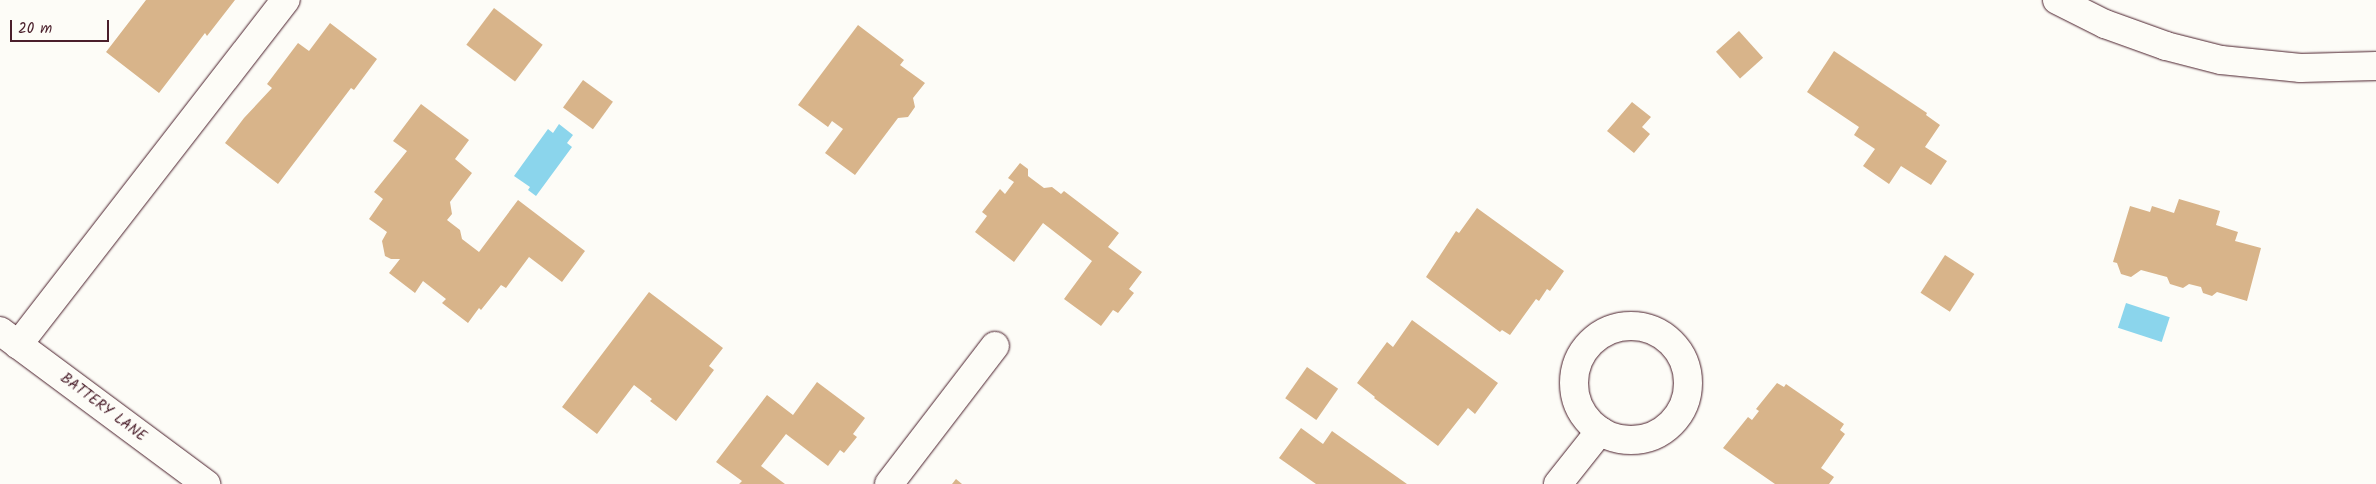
<!DOCTYPE html>
<style>
body{margin:0}
#map{position:relative;width:2376px;height:484px;overflow:hidden;background:#fdfcf7;font-family:Kalam,sans-serif}
div>[style]{position:absolute}
.water>*{inset:0;background:#8bd5ec;transform-origin:0 0}
.building>*{inset:0;background:#d8b48a;transform-origin:0 0}
.roads{filter:drop-shadow(0 0 1px #4a1f2b) drop-shadow(0 0 1px #4a1f2b)}
.street>*{height:28px;margin:-14px;padding:0 14px;transform-origin:14px;border-radius:14px;background:#fdfcf7}
.street>.ring{margin:-14px;padding:0;box-sizing:content-box;background:none;border:28px solid #fdfcf7;border-radius:50%}
.secondary>*{height:28px;margin:-14px;padding:0 14px;transform-origin:14px;border-radius:14px;background:#fdfcf7}
span{translate:-50% -50%;white-space:nowrap;text-align:center;line-height:1.15;-webkit-text-stroke:5px #fdfcf7;paint-order:stroke}
.street-label{font-size:15px;color:#4a1f2b}
.scale{position:absolute;left:10px;top:20px;width:99px;height:22px;box-sizing:border-box;border:2px solid #4a1f2b;border-top:0;padding-left:6px;font-size:15px;line-height:18px;white-space:nowrap;color:#4a1f2b;-webkit-text-stroke:4px #fdfcf7;paint-order:stroke}
</style>
<div id="map">
<div class="water">
<i style="clip-path:polygon(559px 124px,573px 135px,567px 143px,572px 147px,536px 196px,528px 190px,530px 187px,514px 176px,548px 129px,553px 133px)"></i>
<i style="left:2126px;top:303px;width:46px;height:26px;rotate:18deg"></i>
</div>
<div class="building">
<i style="clip-path:polygon(146px 0,235px 0,207px 36px,205px 33px,159px 93px,106px 52px)"></i>
<i style="left:494px;top:8px;width:61px;height:46px;rotate:37deg"></i>
<i style="clip-path:polygon(330px 23px,377px 59px,354px 90px,351px 88px,278px 184px,225px 143px,244px 118px,272px 88px,267px 84px,298px 43px,309px 51px)"></i>
<i style="clip-path:polygon(858px 25px,904px 60px,900px 65px,925px 83px,913px 98px,915px 107px,908px 117px,898px 118px,855px 175px,825px 153px,843px 129px,832px 121px,828px 127px,798px 105px)"></i>
<i style="left:1739px;top:31px;width:36px;height:31px;rotate:48deg"></i>
<i style="clip-path:polygon(1834px 51px,1927px 113px,1926px 115px,1940px 125px,1925px 147px,1947px 161px,1931px 185px,1901px 166px,1889px 184px,1863px 166px,1875px 149px,1854px 135px,1859px 127px,1807px 92px)"></i>
<i style="left:583px;top:80px;width:37px;height:34px;rotate:36deg"></i>
<i style="clip-path:polygon(1632px 102px,1651px 117px,1642px 127px,1650px 134px,1634px 153px,1607px 131px)"></i>
<i style="clip-path:polygon(421px 104px,469px 140px,455px 159px,472px 173px,450px 202px,452px 214px,447px 220px,460px 230px,462px 239px,479px 252px,518px 200px,585px 251px,562px 282px,529px 257px,506px 288px,501px 285px,481px 310px,479px 308px,468px 323px,442px 303px,446px 299px,423px 281px,415px 293px,389px 273px,400px 259px,391px 259px,385px 256px,382px 241px,387px 232px,369px 219px,383px 199px,374px 192px,407px 151px,393px 141px)"></i>
<i style="clip-path:polygon(1020px 163px,1028px 169px,1028px 176px,1044px 188px,1052px 187px,1061px 194px,1064px 191px,1119px 233px,1108px 247px,1142px 272px,1129px 289px,1134px 293px,1118px 313px,1113px 310px,1101px 326px,1064px 299px,1092px 261px,1043px 223px,1014px 262px,975px 232px,987px 216px,982px 212px,1000px 189px,1005px 194px,1014px 182px,1008px 178px)"></i>
<i style="clip-path:polygon(2179px 199px,2220px 211px,2216px 225px,2238px 232px,2235px 241px,2261px 248px,2247px 301px,2217px 292px,2212px 296px,2203px 293px,2201px 287px,2189px 284px,2183px 288px,2170px 284px,2167px 277px,2141px 270px,2131px 277px,2121px 274px,2117px 263px,2113px 262px,2130px 206px,2150px 212px,2152px 206px,2174px 213px)"></i>
<i style="clip-path:polygon(1477px 208px,1564px 271px,1550px 291px,1547px 289px,1539px 301px,1536px 299px,1510px 335px,1502px 330px,1500px 332px,1426px 277px,1456px 231px,1459px 233px)"></i>
<i style="left:1945px;top:255px;width:35px;height:45px;rotate:33deg"></i>
<i style="clip-path:polygon(649px 292px,723px 348px,709px 366px,714px 370px,676px 421px,650px 401px,652px 399px,634px 385px,597px 434px,562px 407px)"></i>
<i style="clip-path:polygon(1412px 320px,1498px 383px,1475px 414px,1468px 408px,1438px 446px,1374px 398px,1375px 397px,1357px 383px,1387px 342px,1393px 347px)"></i>
<i style="left:1307px;top:367px;width:38px;height:38px;rotate:35deg"></i>
<i style="clip-path:polygon(817px 382px,865px 418px,853px 434px,857px 437px,844px 453px,840px 450px,828px 466px,786px 434px,761px 466px,785px 484px,739px 484px,742px 481px,716px 462px,767px 395px,793px 415px)"></i>
<i style="clip-path:polygon(1777px 383px,1784px 387px,1786px 384px,1844px 424px,1840px 430px,1845px 434px,1821px 468px,1834px 477px,1829px 484px,1775px 484px,1723px 448px,1748px 417px,1752px 420px,1759px 411px,1756px 409px)"></i>
<i style="clip-path:polygon(1301px 428px,1323px 444px,1332px 431px,1407px 484px,1316px 484px,1279px 458px)"></i>
<i style="clip-path:polygon(956px 479px,962px 484px,952px 484px)"></i>
</div>
<div class="roads">
<div class="street">
<i style="left:2057px;top:0;width:54px;rotate:26.6deg"></i>
<i style="left:2105px;top:24px;width:65px;rotate:19.8deg"></i>
<i style="left:2166px;top:46px;width:57px;rotate:14.3deg"></i>
<i style="left:2221px;top:60px;width:80px;rotate:5.7deg"></i>
<i style="left:2301px;top:68px;width:75px;rotate:-1.5deg"></i>
<i class="ring" style="left:1574px;top:326px;width:86px;height:86px"></i>
<i style="left:18px;top:345px;width:437px;rotate:-52.2deg"></i>
<i style="left:889px;top:484px;width:174px;rotate:-52.5deg"></i>
<i style="left:1558px;top:484px;width:68px;rotate:-51.6deg"></i>
</div>
<div class="secondary">
<i style="left:0;top:331px;width:257px;rotate:36.6deg"></i>
</div>
</div>
<div class="street-label">
<span style="left:103px;top:408px;rotate:37deg">BATTERY LANE</span>
</div>
<div class="scale">20 m</div>
</div>
